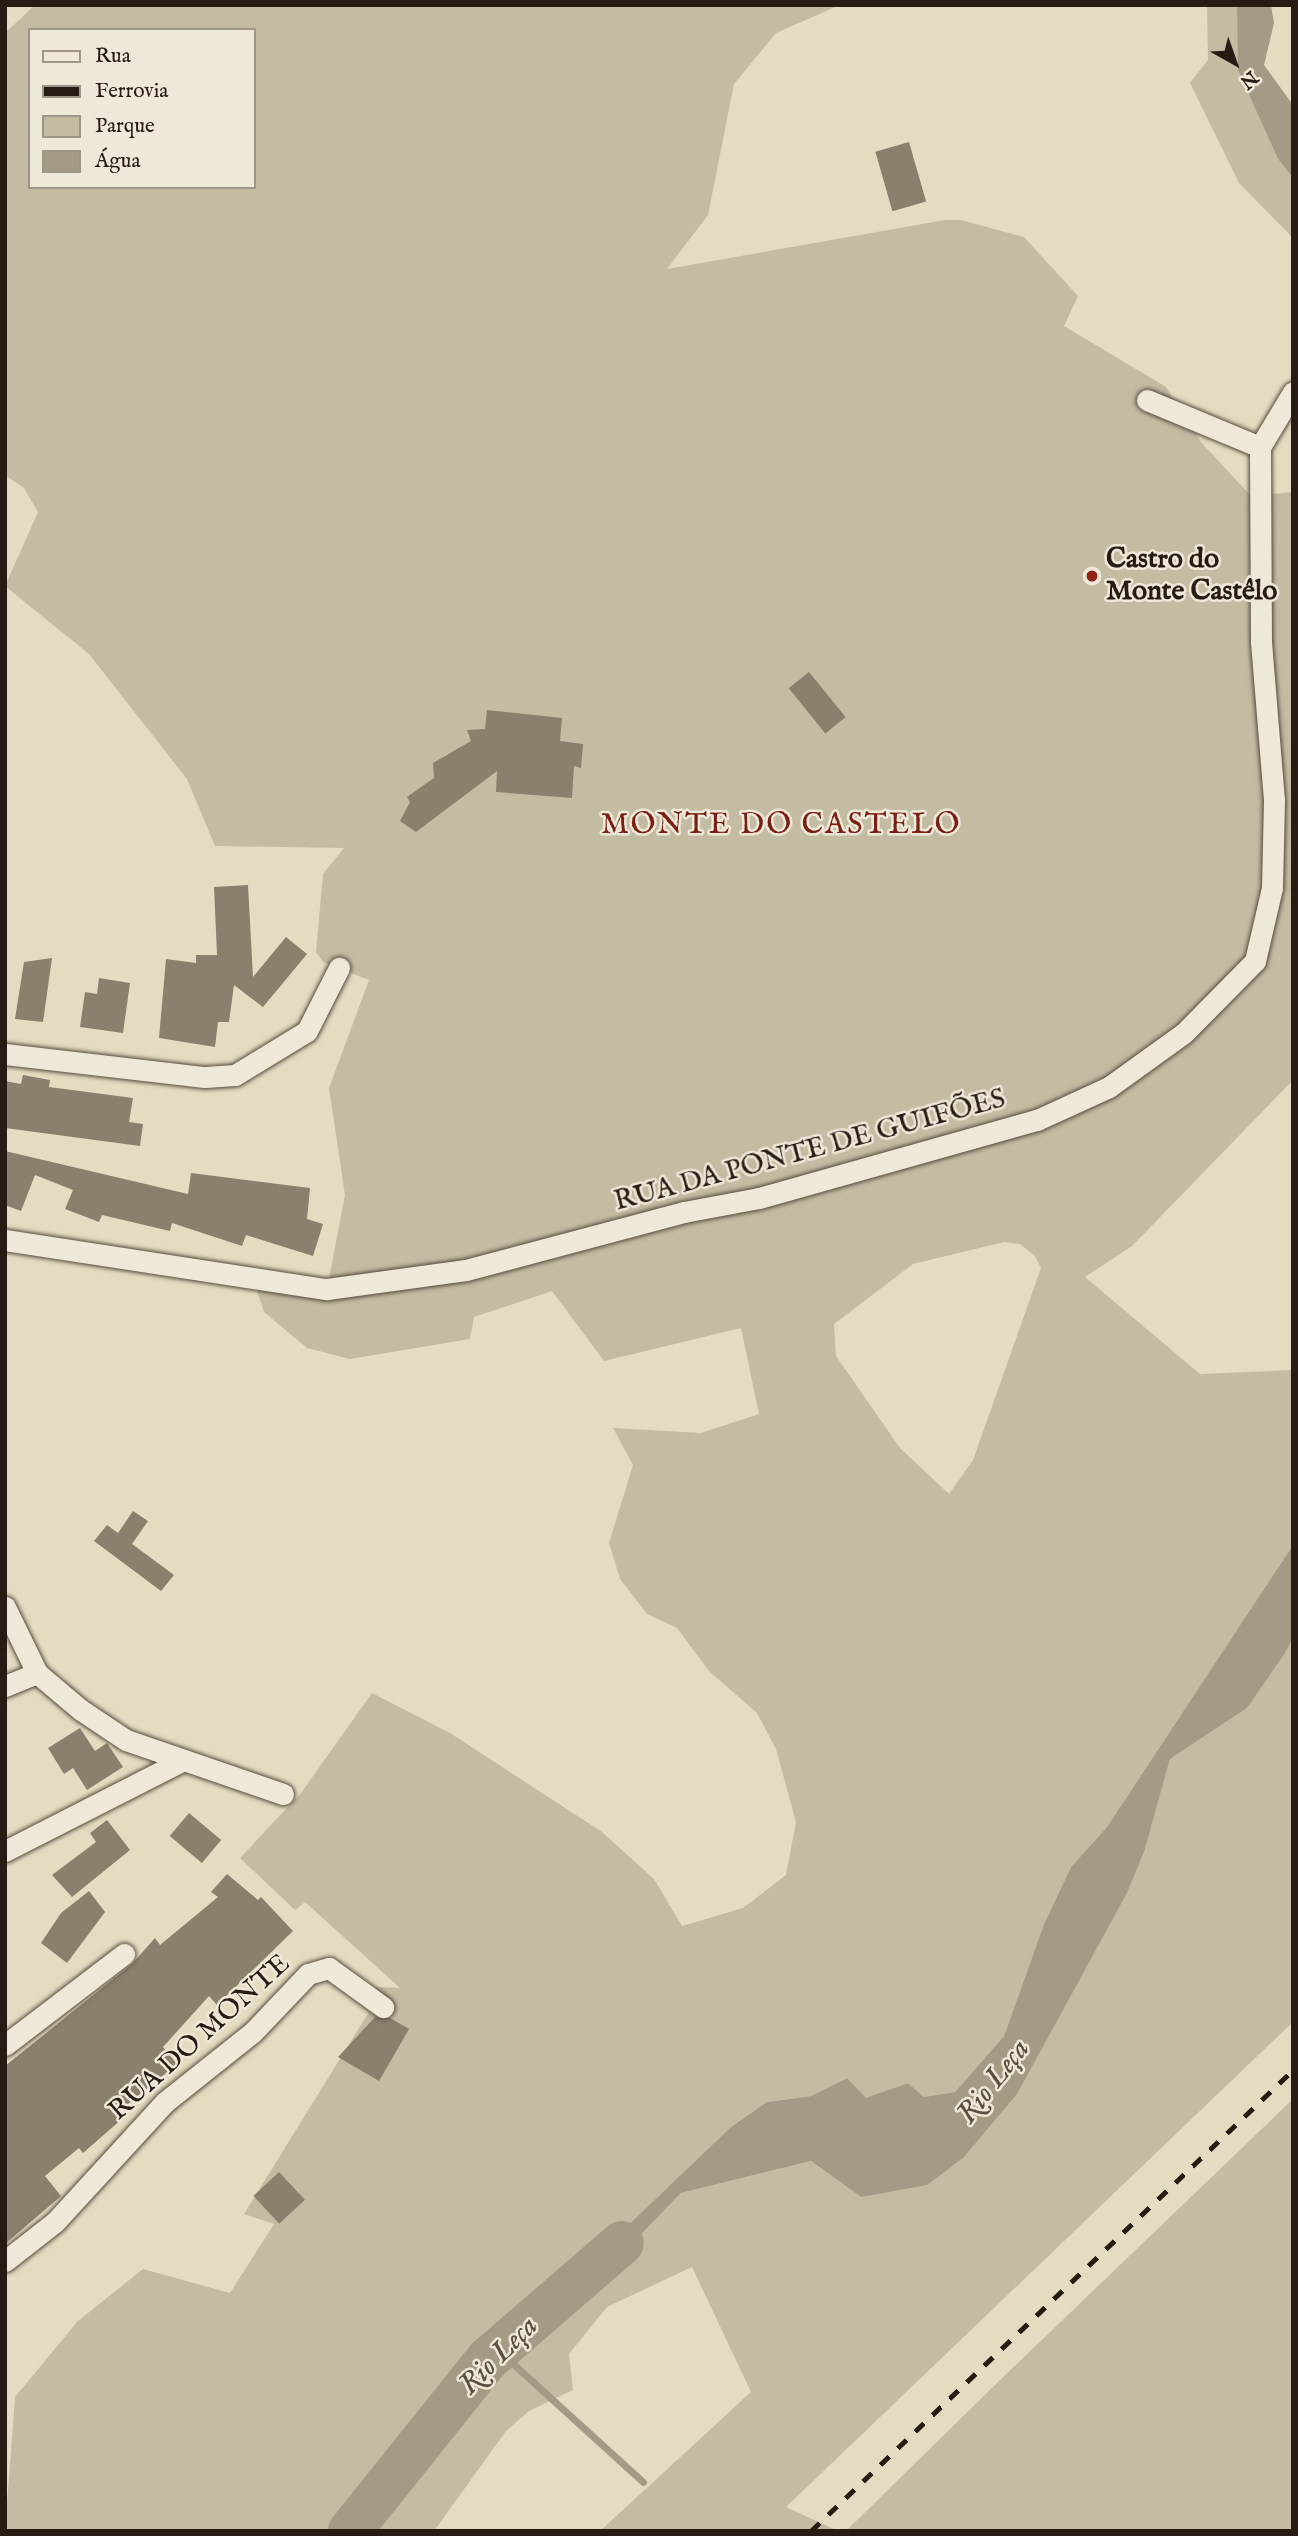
<!DOCTYPE html>
<meta charset="utf-8">
<style>
body{margin:0}
#map{position:relative;width:1298px;height:2536px;overflow:hidden;background:#e4dcc1;font-family:"IM FELL English",serif}
div>[style]{position:absolute}
.green>*{inset:0;background:#c4bba3}
.water>*{inset:0;background:#a39b86}
.stream>*{height:7px;margin:-3.5px;padding:0 3.5px;transform-origin:3.5px;border-radius:3.5px;background:#a39b86}
.river>*{height:44px;margin:-22px;padding:0 22px;transform-origin:22px;border-radius:22px;background:#a39b86}
.building>*{inset:0;background:#89806d;transform-origin:0 0}
.roads{filter:drop-shadow(0 0 2px #564c3e) drop-shadow(0 0 2px #564c3e)}
.minor>*{height:21px;margin:-10.5px;padding:0 10.5px;transform-origin:10.5px;border-radius:10.5px;background:#ede8d7}
.rail>*{height:5px;margin-top:-2.5px;transform-origin:0;background:repeating-linear-gradient(90deg,#261c13 0 12px,transparent 0 24px)}
.dots>*{width:19px;height:19px;translate:-50% -50%;box-sizing:border-box;border:4px solid #ede8d7;border-radius:50%}
span{translate:-50% -50%;white-space:nowrap;text-align:center;line-height:1.15;-webkit-text-stroke:5px #ede8d7;paint-order:stroke}
.poi-label{font-size:28px;color:#261c13;font-weight:700}
.left{translate:0 -50%;text-align:left}
.street-label{font-size:28px;color:#261c13}
.neighbourhood-label{font-size:30px;color:#7a1f14;letter-spacing:2px}
.water-label{font-size:30px;color:#584f41;font-style:italic}
.frame{position:absolute;inset:0;border:7px solid #261c13;pointer-events:none}
.legend{position:absolute;left:28px;top:28px;width:228px;height:161px;box-sizing:border-box;background:#ede8d7;border:2px solid #9d9689;margin:0;padding:9px 12px;list-style:none;font-size:21px;color:#261c13}
.legend li{display:flex;align-items:center;gap:14px;height:35px}
.legend b{width:35px;border:2px solid #9d9689}
.north{position:absolute;left:1200px;top:28px;width:70px;height:70px;-webkit-text-stroke:5px #ede8d7;paint-order:stroke;rotate:140deg;font-size:19px;font-weight:700;line-height:28px;text-align:center;color:#261c13}
.north::after{content:'';display:block;margin:auto;width:24px;height:32px;background:#261c13;clip-path:polygon(50% 0,100% 100%,50% 72%,0 100%)}
</style>
<div id="map">
<div class="green">
<i style="clip-path:polygon(evenodd,35px 5px,840px 5px,776px 33px,734px 84px,708px 215px,667px 269px,945px 220px,961px 220px,1024px 237px,1078px 296px,1064px 326px,1166px 387px,1201px 442px,1251px 496px,1293px 492px,1293px 1080px,1132px 1246px,1085px 1277px,1200px 1374px,1293px 1370px,1293px 1545px,1107px 1827px,1071px 1867px,1044px 1924px,1004px 2036px,955px 2092px,924px 2097px,908px 2083px,865px 2099px,847px 2078px,811px 2096px,767px 2102px,731px 2127px,575px 2277px,582px 2294px,681px 2193px,811px 2161px,861px 2197px,1073px 1988px,1127px 1893px,1144px 1851px,1170px 1759px,1247px 1708px,1293px 1637px,1293px 2022px,786px 2507px,838px 2531px,600px 2531px,751px 2392px,692px 2267px,607px 2307px,569px 2354px,573px 2390px,529px 2411px,506px 2431px,434px 2531px,5px 2531px,15px 2397px,78px 2321px,143px 2269px,230px 2293px,274px 2224px,244px 2214px,369px 2012px,376px 1987px,400px 1988px,305px 1902px,295px 1910px,240px 1858px,301px 1793px,372px 1693px,450px 1733px,602px 1832px,654px 1879px,682px 1926px,743px 1908px,786px 1875px,796px 1822px,776px 1749px,757px 1713px,709px 1671px,677px 1628px,647px 1614px,620px 1579px,609px 1543px,633px 1465px,613px 1428px,701px 1433px,759px 1414px,741px 1328px,604px 1361px,552px 1291px,474px 1317px,470px 1339px,350px 1359px,307px 1348px,264px 1312px,253px 1277px,327px 1289px,345px 1195px,329px 1088px,369px 980px,323px 962px,316px 952px,323px 874px,344px 848px,215px 846px,187px 779px,89px 654px,5px 586px,38px 512px,24px 488px,5px 475px,5px 33px,35px 5px,30px 30px,254px 30px,254px 187px,30px 187px,30px 30px,35px 5px,1004px 1242px,1020px 1244px,1035px 1256px,1041px 1268px,973px 1460px,949px 1494px,900px 1448px,836px 1356px,834px 1324px,913px 1264px,1004px 1242px)"></i>
<i style="clip-path:polygon(1207px 5px,1237px 5px,1239px 70px,1278px 159px,1293px 178px,1293px 238px,1239px 183px,1190px 83px,1208px 60px)"></i>
<i style="clip-path:polygon(1293px 2099px,1293px 2531px,846px 2531px,999px 2381px)"></i>
</div>
<div class="water">
<i style="clip-path:polygon(1237px 5px,1271px 5px,1274px 23px,1264px 65px,1293px 105px,1293px 178px,1278px 159px,1238px 70px)"></i>
<i style="clip-path:polygon(1293px 1545px,1293px 1637px,1285px 1653px,1247px 1708px,1170px 1759px,1144px 1852px,1127px 1893px,1017px 2094px,963px 2158px,927px 2185px,861px 2197px,811px 2161px,681px 2193px,582px 2295px,575px 2276px,731px 2127px,767px 2102px,811px 2096px,847px 2078px,866px 2098px,908px 2083px,924px 2097px,955px 2092px,1004px 2036px,1044px 1924px,1071px 1867px,1107px 1827px)"></i>
</div>
<div class="stream">
<i style="left:498px;top:2350px;width:196px;rotate:42.3deg"></i>
</div>
<div class="river">
<i style="left:350px;top:2531px;width:221px;rotate:-51.3deg"></i>
<i style="left:488px;top:2359px;width:177px;rotate:-40.9deg"></i>
</div>
<div class="building">
<i style="left:909px;top:142px;width:62px;height:35px;rotate:74deg"></i>
<i style="left:809px;top:672px;width:58px;height:26px;rotate:51deg"></i>
<i style="clip-path:polygon(487px 710px,562px 718px,560px 741px,583px 744px,581px 768px,574px 766px,572px 798px,496px 792px,497px 771px,416px 832px,400px 821px,410px 802px,407px 797px,434px 778px,433px 763px,471px 741px,467px 730px,485px 729px)"></i>
<i style="clip-path:polygon(248px 885px,253px 977px,286px 937px,307px 954px,263px 1007px,234px 985px,229px 1022px,218px 1022px,215px 1047px,159px 1038px,166px 959px,196px 963px,196px 955px,217px 955px,214px 887px)"></i>
<i style="clip-path:polygon(52px 958px,43px 1022px,15px 1019px,24px 962px)"></i>
<i style="clip-path:polygon(99px 978px,130px 983px,123px 1033px,80px 1027px,85px 992px,97px 994px)"></i>
<i style="clip-path:polygon(23px 1075px,50px 1080px,49px 1087px,133px 1098px,129px 1122px,143px 1124px,140px 1146px,5px 1128px,5px 1081px,21px 1084px)"></i>
<i style="clip-path:polygon(5px 1151px,188px 1194px,191px 1173px,310px 1188px,307px 1219px,323px 1224px,313px 1256px,246px 1235px,242px 1246px,172px 1223px,170px 1231px,102px 1215px,99px 1222px,65px 1209px,73px 1190px,35px 1175px,21px 1211px,5px 1205px)"></i>
<i style="clip-path:polygon(133px 1511px,148px 1521px,132px 1544px,174px 1575px,161px 1591px,94px 1541px,107px 1525px,118px 1533px)"></i>
<i style="clip-path:polygon(80px 1728px,95px 1751px,107px 1743px,123px 1767px,87px 1790px,73px 1768px,64px 1774px,48px 1748px)"></i>
<i style="left:189px;top:1813px;width:42px;height:30px;rotate:40deg"></i>
<i style="clip-path:polygon(107px 1820px,130px 1850px,72px 1897px,52px 1875px,96px 1842px,90px 1833px)"></i>
<i style="clip-path:polygon(227px 1874px,258px 1900px,261px 1897px,293px 1931px,217px 2005px,209px 1996px,163px 2047px,177px 2064px,117px 2113px,122px 2119px,83px 2153px,79px 2148px,45px 2176px,61px 2196px,5px 2244px,5px 2066px,132px 1964px,155px 1938px,160px 1945px,218px 1897px,211px 1892px)"></i>
<i style="clip-path:polygon(89px 1891px,105px 1912px,67px 1963px,41px 1943px,61px 1913px)"></i>
<i style="clip-path:polygon(375px 2017px,390px 2018px,409px 2029px,379px 2081px,338px 2057px)"></i>
<i style="left:279px;top:2172px;width:38px;height:35px;rotate:47deg"></i>
</div>
<div class="roads">
<div class="minor">
<i style="left:1147px;top:400px;width:122px;rotate:22.6deg"></i>
<i style="left:5px;top:1054px;width:201px;rotate:6.6deg"></i>
<i style="left:205px;top:1077px;width:30px;rotate:-4deg"></i>
<i style="left:235px;top:1075px;width:84px;rotate:-31.4deg"></i>
<i style="left:307px;top:1031px;width:71px;rotate:-63.1deg"></i>
<i style="left:5px;top:1240px;width:326px;rotate:8.7deg"></i>
<i style="left:327px;top:1289px;width:140px;rotate:-7.8deg"></i>
<i style="left:466px;top:1270px;width:226px;rotate:-14.9deg"></i>
<i style="left:684px;top:1212px;width:76px;rotate:-10.6deg"></i>
<i style="left:759px;top:1198px;width:289px;rotate:-15.7deg"></i>
<i style="left:1037px;top:1120px;width:79px;rotate:-24.6deg"></i>
<i style="left:1109px;top:1087px;width:92px;rotate:-35.8deg"></i>
<i style="left:1184px;top:1033px;width:101px;rotate:-45.4deg"></i>
<i style="left:1255px;top:961px;width:75px;rotate:-76.9deg"></i>
<i style="left:1272px;top:888px;width:88px;rotate:-88.7deg"></i>
<i style="left:1274px;top:800px;width:159px;rotate:-94.7deg"></i>
<i style="left:1261px;top:642px;width:195px;rotate:-90.3deg"></i>
<i style="left:1260px;top:447px;width:64px;rotate:-59deg"></i>
<i style="left:5px;top:1607px;width:73px;rotate:64.1deg"></i>
<i style="left:37px;top:1673px;width:57px;rotate:40.1deg"></i>
<i style="left:81px;top:1710px;width:54px;rotate:33.7deg"></i>
<i style="left:126px;top:1740px;width:166px;rotate:19deg"></i>
<i style="left:5px;top:1686px;width:35px;rotate:-22deg"></i>
<i style="left:5px;top:1851px;width:199px;rotate:-27deg"></i>
<i style="left:5px;top:2045px;width:150px;rotate:-37.4deg"></i>
<i style="left:5px;top:2261px;width:63px;rotate:-38deg"></i>
<i style="left:55px;top:2222px;width:163px;rotate:-47.5deg"></i>
<i style="left:165px;top:2102px;width:112px;rotate:-38.5deg"></i>
<i style="left:253px;top:2032px;width:80px;rotate:-46.5deg"></i>
<i style="left:308px;top:1974px;width:22px;rotate:-16deg"></i>
<i style="left:329px;top:1968px;width:67px;rotate:35.8deg"></i>
</div>
</div>
<div class="rail">
<i style="left:811px;top:2531px;width:667px;rotate:-43.72deg"></i>
</div>
<div class="dots">
<i style="left:1092px;top:576px;background:#8f2418"></i>
</div>
<div class="poi-label">
<span class="left" style="left:1106px;top:576px">Castro do<br>Monte Castêlo</span>
</div>
<div class="street-label">
<span style="left:810px;top:1151px;rotate:-15deg">RUA DA PONTE DE GUIFÕES</span>
<span style="left:200px;top:2038px;rotate:-42deg">RUA DO MONTE</span>
</div>
<div class="neighbourhood-label">
<span style="left:781px;top:825px">MONTE DO CASTELO</span>
</div>
<div class="water-label">
<span style="left:994px;top:2082px;rotate:-52deg">Rio Leça</span>
<span style="left:499px;top:2356px;rotate:-45deg">Rio Leça</span>
</div>
<div class="frame"></div>
<ul class="legend">
<li><b style="height:9px;background:#ede8d7"></b>Rua</li>
<li><b style="height:9px;background:#261c13"></b>Ferrovia</li>
<li><b style="height:19px;background:#c4bba3"></b>Parque</li>
<li><b style="height:19px;background:#a39b86"></b>Água</li>
</ul>
<div class="north">N</div>
</div>
